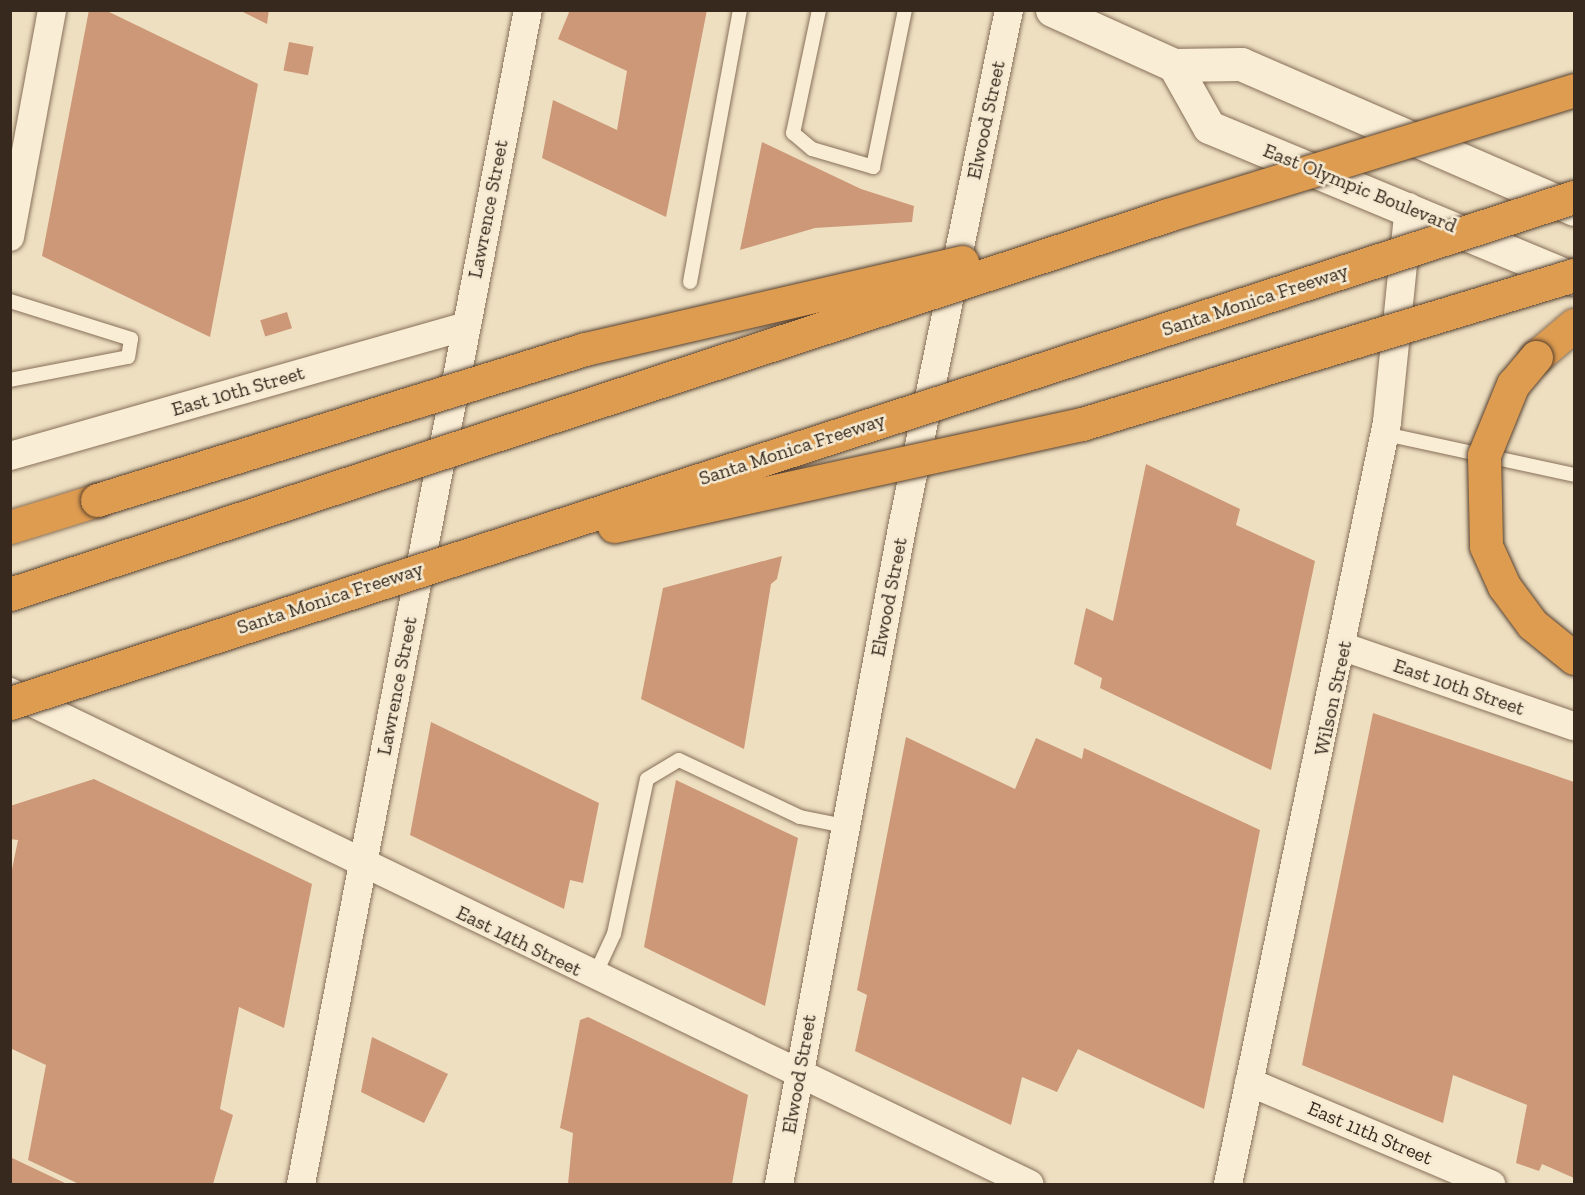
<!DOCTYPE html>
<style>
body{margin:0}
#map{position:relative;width:1585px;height:1195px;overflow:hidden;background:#eedfc1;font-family:"Zilla Slab",serif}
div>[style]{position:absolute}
.building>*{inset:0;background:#cc9877;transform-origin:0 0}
.roads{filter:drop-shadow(0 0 2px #877059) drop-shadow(0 0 2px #877059)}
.lane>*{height:14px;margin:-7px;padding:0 7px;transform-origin:7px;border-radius:7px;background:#f9edd5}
.street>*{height:28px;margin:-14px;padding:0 14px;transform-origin:14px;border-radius:14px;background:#f9edd5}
.secondary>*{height:33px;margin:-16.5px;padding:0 16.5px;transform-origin:16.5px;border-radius:16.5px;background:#f9edd5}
.highway>*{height:33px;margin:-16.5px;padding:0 16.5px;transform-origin:16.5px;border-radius:16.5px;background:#de9c51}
.bridges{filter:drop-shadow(0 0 2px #553f2d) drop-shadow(0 0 2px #553f2d)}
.highway-bridge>*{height:33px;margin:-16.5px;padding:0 16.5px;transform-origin:16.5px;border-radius:16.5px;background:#de9c51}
span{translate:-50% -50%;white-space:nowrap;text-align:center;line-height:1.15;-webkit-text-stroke:5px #f5ead1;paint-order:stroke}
.street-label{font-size:20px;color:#37291d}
.frame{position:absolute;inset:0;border:12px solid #37291d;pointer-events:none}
</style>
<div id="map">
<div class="building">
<i style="clip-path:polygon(89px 10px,105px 10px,258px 84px,210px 337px,42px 256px)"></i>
<i style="clip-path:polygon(239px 10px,269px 10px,267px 24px)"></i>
<i style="clip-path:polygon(570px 10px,707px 10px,666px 217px,542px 158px,553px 100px,617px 130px,627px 71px,558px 39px)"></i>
<i style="left:289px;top:42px;width:25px;height:29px;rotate:11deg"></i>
<i style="clip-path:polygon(762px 142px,861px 189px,914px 206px,912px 222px,815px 228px,740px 250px)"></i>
<i style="left:287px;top:312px;width:17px;height:28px;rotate:73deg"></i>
<i style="clip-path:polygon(1146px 464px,1240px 509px,1236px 525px,1315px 561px,1271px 770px,1100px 688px,1102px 678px,1074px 664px,1086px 608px,1113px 621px)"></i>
<i style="clip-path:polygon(782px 556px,777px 579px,771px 584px,744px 749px,641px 699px,663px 588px)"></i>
<i style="clip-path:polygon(1373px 713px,1574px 782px,1574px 1178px,1542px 1164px,1539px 1171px,1516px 1163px,1527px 1105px,1453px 1075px,1443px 1123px,1302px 1065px)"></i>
<i style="clip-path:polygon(431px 722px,599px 803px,583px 883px,570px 880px,564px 909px,410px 835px)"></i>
<i style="clip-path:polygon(906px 737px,1015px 789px,1036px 738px,1082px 759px,1084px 748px,1260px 830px,1204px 1109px,1078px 1049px,1057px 1092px,1022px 1077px,1011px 1125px,855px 1051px,867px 995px,857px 990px)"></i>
<i style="clip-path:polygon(94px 779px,312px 884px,284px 1028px,239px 1007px,220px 1109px,233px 1115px,213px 1184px,79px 1184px,28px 1160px,46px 1065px,10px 1048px,10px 879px,18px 840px,10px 839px,10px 806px)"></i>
<i style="clip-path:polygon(676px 780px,798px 838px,765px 1006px,644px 947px)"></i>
<i style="clip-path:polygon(588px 1017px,748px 1095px,732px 1184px,568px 1184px,573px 1133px,560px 1128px,580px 1020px)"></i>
<i style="clip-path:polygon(372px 1037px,448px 1074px,424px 1123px,361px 1092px)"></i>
<i style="clip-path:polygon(10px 1157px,67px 1184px,10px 1184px)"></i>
</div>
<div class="roads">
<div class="lane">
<i style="left:819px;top:10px;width:126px;rotate:101.9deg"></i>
<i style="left:793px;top:133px;width:25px;rotate:40deg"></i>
<i style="left:812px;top:149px;width:64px;rotate:16.4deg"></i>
<i style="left:873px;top:167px;width:160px;rotate:-78.5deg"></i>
<i style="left:690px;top:282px;width:277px;rotate:-79.6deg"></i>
<i style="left:10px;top:301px;width:127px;rotate:17.4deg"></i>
<i style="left:131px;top:339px;width:18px;rotate:99deg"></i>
<i style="left:128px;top:357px;width:120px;rotate:169deg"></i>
<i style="left:1385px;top:434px;width:193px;rotate:12.2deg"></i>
<i style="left:594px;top:977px;width:47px;rotate:-65.1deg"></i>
<i style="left:614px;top:934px;width:158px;rotate:-78deg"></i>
<i style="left:647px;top:779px;width:37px;rotate:-31deg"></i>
<i style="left:679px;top:760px;width:134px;rotate:25.2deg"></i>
<i style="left:800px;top:817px;width:46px;rotate:11.3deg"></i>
</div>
<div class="street">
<i style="left:10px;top:237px;width:231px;rotate:-79.5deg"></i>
<i style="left:10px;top:456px;width:473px;rotate:-15.9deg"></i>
<i style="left:1344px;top:647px;width:243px;rotate:19deg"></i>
<i style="left:10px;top:692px;width:1132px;rotate:25.77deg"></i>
<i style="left:1249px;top:1082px;width:263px;rotate:22.9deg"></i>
<i style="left:301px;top:1184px;width:1196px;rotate:-79.06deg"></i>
<i style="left:779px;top:1184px;width:667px;rotate:-79.38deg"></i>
<i style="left:902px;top:528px;width:529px;rotate:-78.33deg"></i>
<i style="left:1228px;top:1184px;width:778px;rotate:-78.21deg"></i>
<i style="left:1387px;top:422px;width:216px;rotate:-84.2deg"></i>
</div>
<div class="secondary">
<i style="left:1052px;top:10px;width:134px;rotate:24.3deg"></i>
<i style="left:1174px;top:65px;width:67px;rotate:-0.9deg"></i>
<i style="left:1241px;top:64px;width:363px;rotate:23.5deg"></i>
<i style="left:1174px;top:65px;width:71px;rotate:60.6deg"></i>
<i style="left:1209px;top:127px;width:395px;rotate:22.6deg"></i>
</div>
<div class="highway">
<i style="left:1536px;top:357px;width:50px;rotate:-40.1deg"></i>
<i style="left:10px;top:527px;width:91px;rotate:-17.2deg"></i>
</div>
</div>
<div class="bridges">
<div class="highway-bridge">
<i style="left:1536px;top:357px;width:35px;rotate:130deg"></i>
<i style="left:1513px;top:384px;width:77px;rotate:112.2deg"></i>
<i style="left:1484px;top:455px;width:91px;rotate:88.7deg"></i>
<i style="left:1486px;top:546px;width:44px;rotate:65.8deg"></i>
<i style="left:1504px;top:586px;width:47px;rotate:53.6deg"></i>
<i style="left:1532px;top:624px;width:54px;rotate:39deg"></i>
<i style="left:97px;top:500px;width:511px;rotate:-17.19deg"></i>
<i style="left:585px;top:349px;width:387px;rotate:-13deg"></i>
<i style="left:614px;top:526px;width:479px;rotate:-12.3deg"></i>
<i style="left:1082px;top:424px;width:514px;rotate:-16.85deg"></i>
<i style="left:10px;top:594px;width:1218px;rotate:-18.12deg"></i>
<i style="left:1168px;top:215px;width:425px;rotate:-17.1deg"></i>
<i style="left:10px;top:703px;width:1644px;rotate:-17.93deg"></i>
</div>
</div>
<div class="street-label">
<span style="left:986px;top:120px;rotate:-78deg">Elwood Street</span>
<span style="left:1360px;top:188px;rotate:22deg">East Olympic Boulevard</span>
<span style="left:488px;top:209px;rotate:-79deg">Lawrence Street</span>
<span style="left:1255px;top:300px;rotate:-18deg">Santa Monica Freeway</span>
<span style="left:238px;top:391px;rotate:-16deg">East 10th Street</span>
<span style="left:792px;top:449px;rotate:-18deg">Santa Monica Freeway</span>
<span style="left:889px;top:597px;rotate:-79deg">Elwood Street</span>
<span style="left:330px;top:598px;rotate:-18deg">Santa Monica Freeway</span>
<span style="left:397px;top:686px;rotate:-79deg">Lawrence Street</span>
<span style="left:1459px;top:687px;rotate:19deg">East 10th Street</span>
<span style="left:1333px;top:698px;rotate:-78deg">Wilson Street</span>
<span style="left:519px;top:941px;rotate:26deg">East 14th Street</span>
<span style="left:799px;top:1074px;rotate:-80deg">Elwood Street</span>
<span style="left:1370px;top:1133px;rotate:23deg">East 11th Street</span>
</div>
<div class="frame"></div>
</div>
